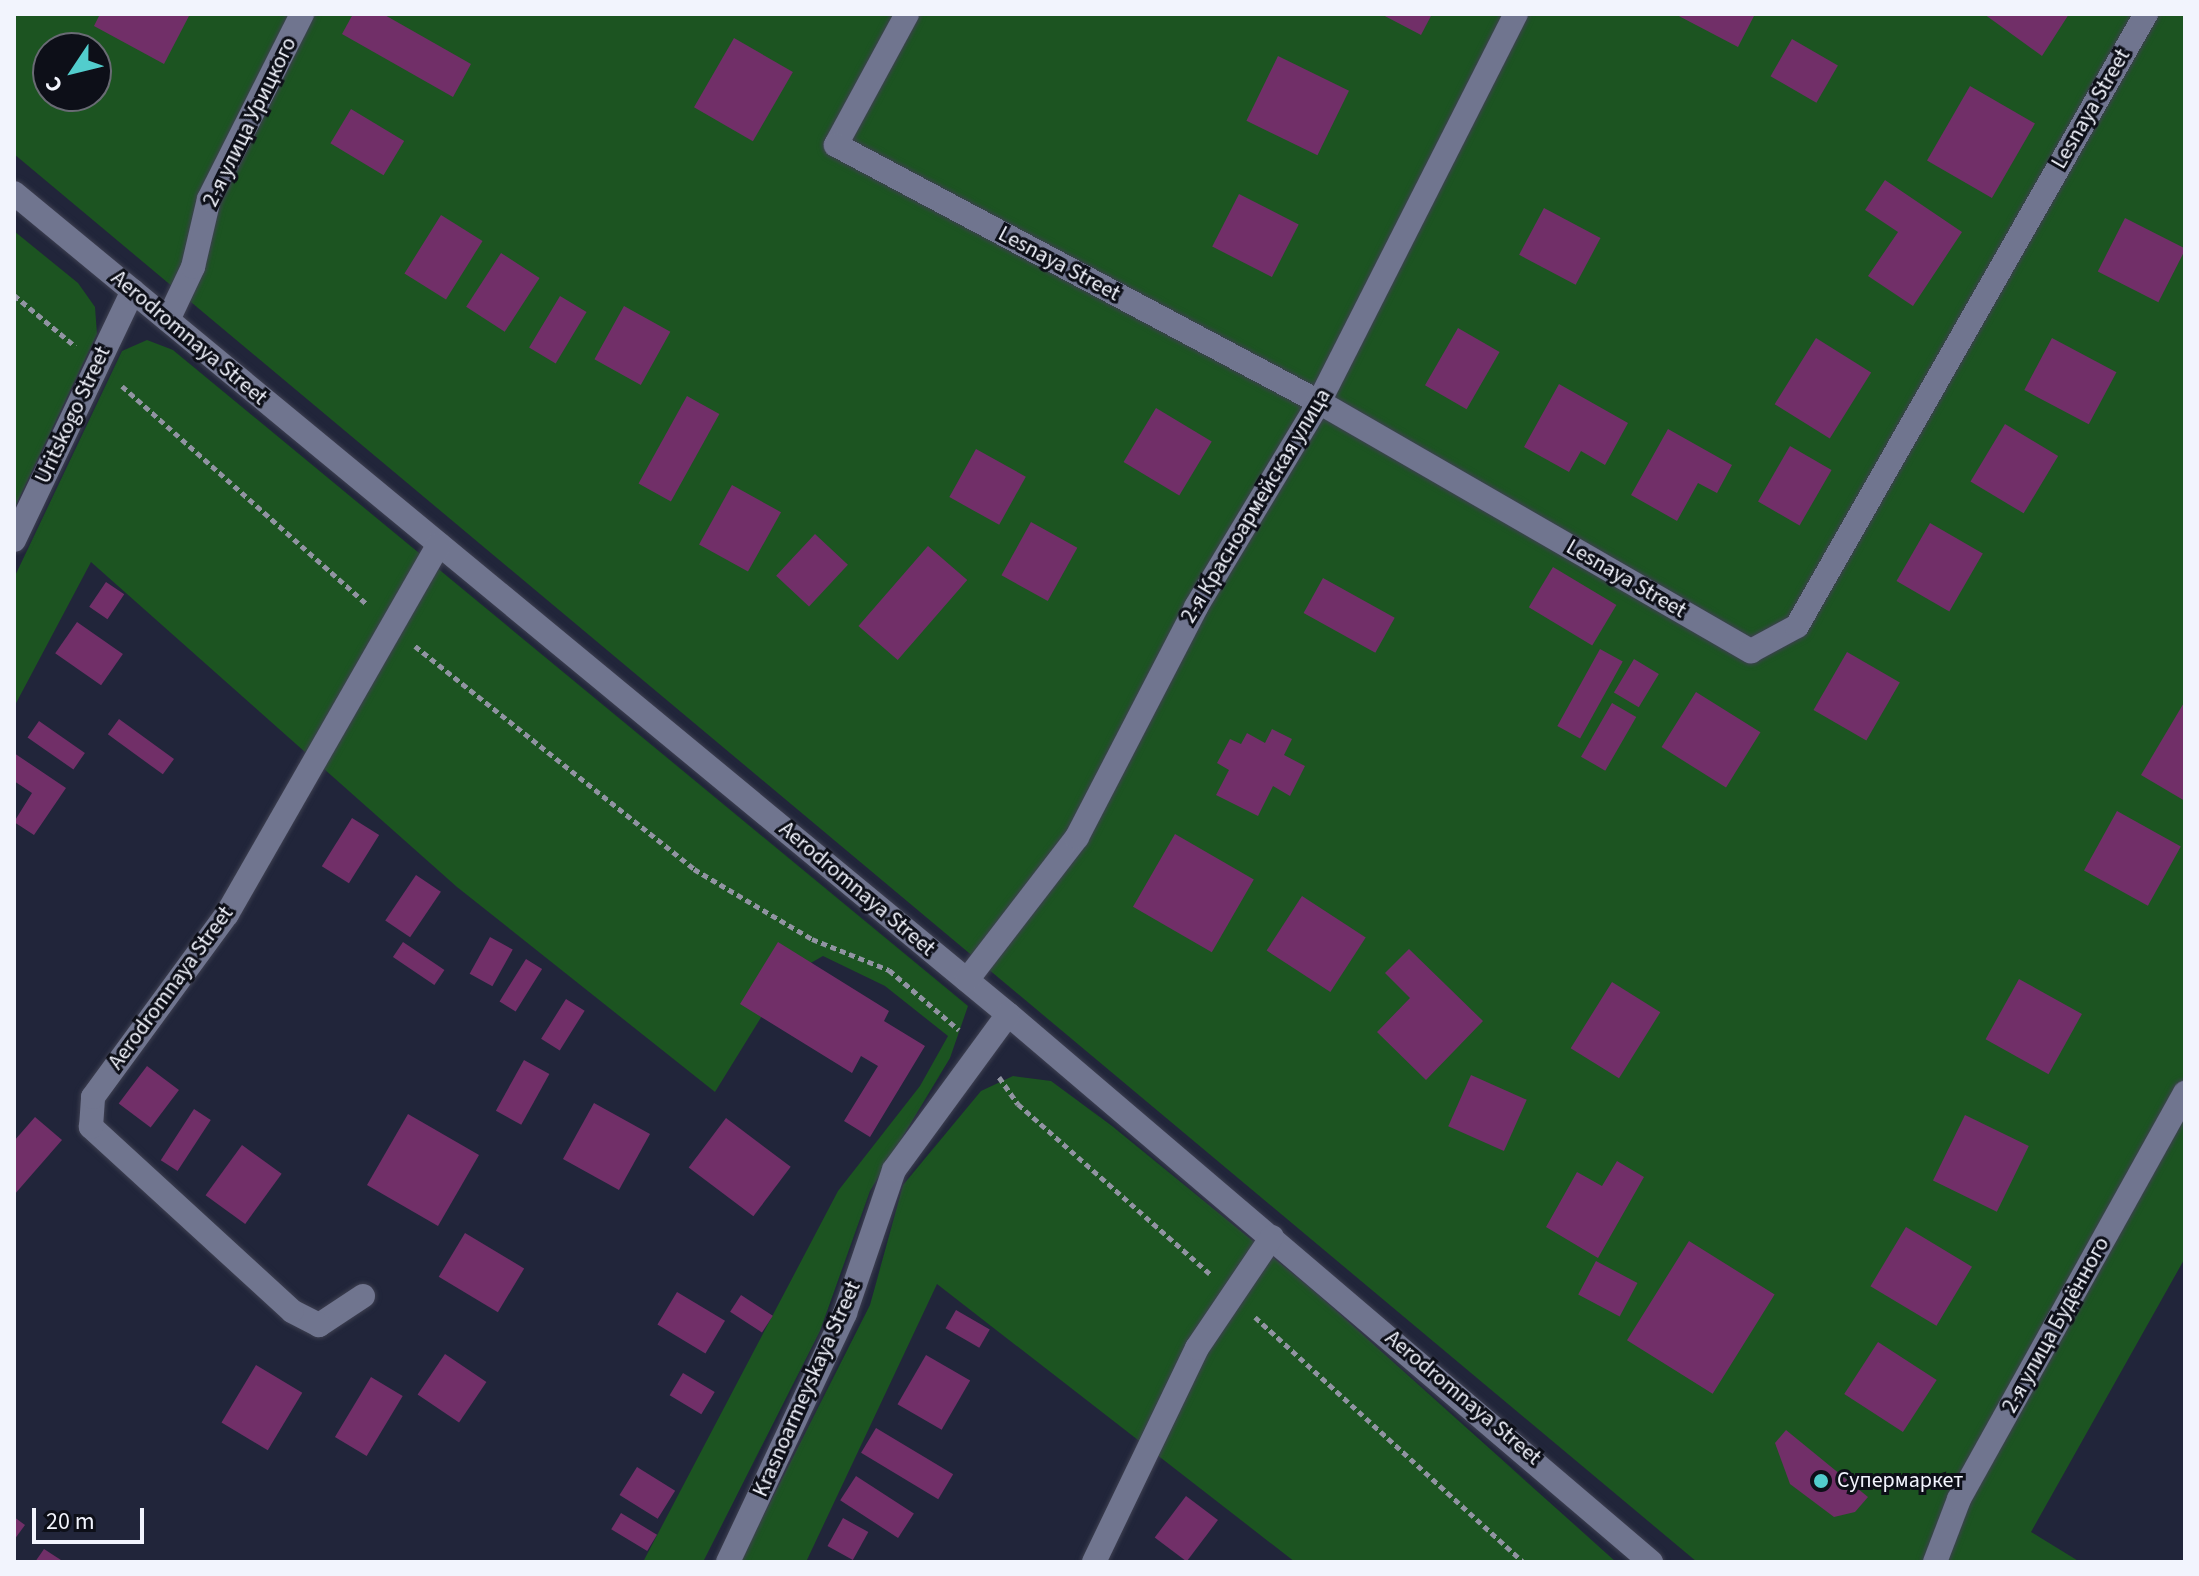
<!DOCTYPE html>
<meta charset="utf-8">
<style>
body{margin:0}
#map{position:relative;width:2199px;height:1576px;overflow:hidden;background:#21253a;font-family:"Source Sans 3",sans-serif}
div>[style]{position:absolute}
.green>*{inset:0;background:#1c5421}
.building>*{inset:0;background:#712f68;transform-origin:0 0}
.path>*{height:5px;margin-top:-2.5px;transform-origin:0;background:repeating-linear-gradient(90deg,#9194a2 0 6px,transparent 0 10px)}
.roads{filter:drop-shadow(0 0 2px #3e4051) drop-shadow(0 0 2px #3e4051)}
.minor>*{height:24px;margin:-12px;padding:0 12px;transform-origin:12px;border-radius:12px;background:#70758f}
.dots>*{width:22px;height:22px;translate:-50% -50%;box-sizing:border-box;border:4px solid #0d0f18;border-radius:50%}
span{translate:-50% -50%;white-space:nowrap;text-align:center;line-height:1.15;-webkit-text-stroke:6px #0d0f18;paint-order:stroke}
.street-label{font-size:22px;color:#f2f4fd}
.poi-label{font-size:22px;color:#f2f4fd}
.left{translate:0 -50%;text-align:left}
.frame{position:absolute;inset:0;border:16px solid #f2f4fd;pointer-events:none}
.north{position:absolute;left:32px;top:32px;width:80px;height:80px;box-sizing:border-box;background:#0d0f18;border:2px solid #696b74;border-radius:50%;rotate:235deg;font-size:22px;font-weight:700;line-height:32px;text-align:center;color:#f2f4fd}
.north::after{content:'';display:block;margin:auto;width:28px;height:36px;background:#52cdcd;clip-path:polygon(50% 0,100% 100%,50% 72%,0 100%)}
.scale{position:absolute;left:32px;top:1508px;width:112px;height:36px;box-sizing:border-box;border:4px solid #f2f4fd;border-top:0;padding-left:10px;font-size:24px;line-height:28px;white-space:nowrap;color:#f2f4fd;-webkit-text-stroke:6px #0d0f18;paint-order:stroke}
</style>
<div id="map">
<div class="green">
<i style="clip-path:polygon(evenodd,14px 14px,2185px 14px,2185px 1258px,2031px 1532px,2080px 1562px,1697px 1562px,14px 154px,14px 14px,48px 48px,96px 48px,96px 96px,48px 96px,48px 48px)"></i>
<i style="clip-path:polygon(14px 231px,78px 283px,95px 307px,97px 334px,14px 509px)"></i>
<i style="clip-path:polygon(147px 340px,173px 350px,968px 1006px,950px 1058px,870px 1191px,820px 1331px,703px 1562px,643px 1562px,838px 1191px,920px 1086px,948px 1036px,885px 986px,823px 956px,786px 977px,715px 1092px,457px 887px,91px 562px,14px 707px,14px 578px,122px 351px)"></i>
<i style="clip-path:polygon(1013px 1076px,1051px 1081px,1112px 1126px,1313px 1290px,1616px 1562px,1295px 1562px,937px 1284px,806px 1562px,740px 1562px,870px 1305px,903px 1185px,981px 1091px)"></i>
</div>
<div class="building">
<i style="clip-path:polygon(100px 14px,190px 14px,164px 64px,94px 26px)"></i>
<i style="clip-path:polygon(353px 14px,383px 14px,471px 64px,453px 97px,342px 34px)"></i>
<i style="clip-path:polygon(1381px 14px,1432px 14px,1421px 35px)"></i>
<i style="clip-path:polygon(1675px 14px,1755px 14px,1738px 47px)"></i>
<i style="clip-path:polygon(1984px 14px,2069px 14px,2042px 56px)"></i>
<i style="left:734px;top:38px;width:68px;height:80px;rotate:30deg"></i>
<i style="left:1792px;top:39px;width:53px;height:43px;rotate:30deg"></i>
<i style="left:1278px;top:56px;width:79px;height:72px;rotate:26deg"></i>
<i style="left:1970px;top:86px;width:75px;height:86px;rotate:30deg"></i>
<i style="left:351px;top:109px;width:62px;height:40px;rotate:31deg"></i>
<i style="clip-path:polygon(1885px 180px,1962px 232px,1913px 306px,1868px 276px,1898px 232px,1865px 210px)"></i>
<i style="left:1239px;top:194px;width:67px;height:59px;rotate:27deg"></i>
<i style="left:1544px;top:208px;width:64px;height:53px;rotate:28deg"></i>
<i style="left:441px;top:215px;width:49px;height:69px;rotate:32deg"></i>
<i style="left:2125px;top:218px;width:68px;height:60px;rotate:27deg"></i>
<i style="left:501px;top:253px;width:46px;height:64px;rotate:33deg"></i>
<i style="left:560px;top:296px;width:31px;height:60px;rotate:31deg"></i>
<i style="left:624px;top:306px;width:53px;height:61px;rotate:29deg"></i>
<i style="left:1458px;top:328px;width:48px;height:66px;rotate:30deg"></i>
<i style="left:1816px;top:338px;width:65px;height:78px;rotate:32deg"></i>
<i style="left:2052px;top:338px;width:73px;height:59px;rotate:28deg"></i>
<i style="clip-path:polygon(1559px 384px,1628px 423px,1605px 465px,1581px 451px,1569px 472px,1524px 447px)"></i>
<i style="left:687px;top:396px;width:37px;height:100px;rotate:29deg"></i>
<i style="left:1156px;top:408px;width:65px;height:63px;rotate:31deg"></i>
<i style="left:2005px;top:424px;width:62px;height:67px;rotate:31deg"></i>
<i style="clip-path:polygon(1668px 429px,1732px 465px,1717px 493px,1698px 483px,1677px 521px,1631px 495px)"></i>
<i style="left:1790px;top:446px;width:48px;height:64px;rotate:30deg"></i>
<i style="left:976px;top:449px;width:57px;height:55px;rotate:29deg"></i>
<i style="left:732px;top:485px;width:56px;height:68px;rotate:29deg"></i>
<i style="left:1031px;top:522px;width:53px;height:61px;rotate:29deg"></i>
<i style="left:1930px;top:523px;width:61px;height:67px;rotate:30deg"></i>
<i style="left:815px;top:534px;width:45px;height:57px;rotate:43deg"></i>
<i style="left:928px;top:546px;width:52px;height:106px;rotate:41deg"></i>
<i style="left:1553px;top:567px;width:74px;height:47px;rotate:31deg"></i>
<i style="left:1323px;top:578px;width:82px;height:40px;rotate:29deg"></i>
<i style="left:106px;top:582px;width:22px;height:30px;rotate:34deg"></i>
<i style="left:77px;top:622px;width:56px;height:38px;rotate:35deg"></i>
<i style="left:1600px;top:649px;width:26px;height:88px;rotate:29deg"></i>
<i style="left:1847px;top:652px;width:61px;height:67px;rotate:30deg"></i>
<i style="left:1634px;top:659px;width:29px;height:39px;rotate:31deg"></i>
<i style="left:1696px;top:692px;width:76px;height:65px;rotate:32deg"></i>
<i style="clip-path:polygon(2185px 701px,2185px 801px,2141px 775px)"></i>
<i style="left:1612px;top:703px;width:28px;height:62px;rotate:30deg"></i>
<i style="left:119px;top:719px;width:68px;height:19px;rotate:36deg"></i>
<i style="left:39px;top:721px;width:56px;height:20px;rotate:35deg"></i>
<i style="clip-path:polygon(1272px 729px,1292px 739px,1284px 755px,1305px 766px,1290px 796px,1273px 786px,1258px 816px,1216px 795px,1229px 770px,1217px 763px,1230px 739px,1241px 744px,1247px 733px,1265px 743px)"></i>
<i style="clip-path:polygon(14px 753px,66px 788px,34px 835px,14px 822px,32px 793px,14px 781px)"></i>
<i style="left:2117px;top:811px;width:73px;height:68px;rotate:29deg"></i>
<i style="left:352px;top:818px;width:32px;height:57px;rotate:32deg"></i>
<i style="left:1175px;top:834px;width:91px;height:84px;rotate:30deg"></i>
<i style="left:416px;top:875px;width:30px;height:55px;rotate:34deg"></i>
<i style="left:1302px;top:896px;width:76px;height:65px;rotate:33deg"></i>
<i style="left:490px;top:937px;width:26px;height:42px;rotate:29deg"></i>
<i style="left:403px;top:942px;width:50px;height:18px;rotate:34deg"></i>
<i style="clip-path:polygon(778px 942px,889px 1011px,884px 1021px,925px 1046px,870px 1137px,844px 1121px,878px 1066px,861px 1056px,852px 1073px,740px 1004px)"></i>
<i style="clip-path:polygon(1409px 949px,1483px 1021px,1426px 1080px,1377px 1032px,1410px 998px,1385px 973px)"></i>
<i style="left:526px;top:959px;width:19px;height:50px;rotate:32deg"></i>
<i style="left:2019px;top:979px;width:72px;height:69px;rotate:29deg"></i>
<i style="left:1612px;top:982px;width:57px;height:78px;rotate:32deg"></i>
<i style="left:566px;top:999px;width:22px;height:47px;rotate:32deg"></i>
<i style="left:524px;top:1060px;width:29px;height:58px;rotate:29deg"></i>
<i style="left:147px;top:1066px;width:40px;height:47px;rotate:37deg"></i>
<i style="left:1471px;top:1075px;width:61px;height:56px;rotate:24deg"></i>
<i style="left:594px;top:1103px;width:64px;height:64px;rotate:29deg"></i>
<i style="left:194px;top:1109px;width:20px;height:61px;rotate:33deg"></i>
<i style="left:408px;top:1114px;width:82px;height:82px;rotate:30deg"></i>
<i style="left:1965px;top:1115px;width:71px;height:73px;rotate:26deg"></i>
<i style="clip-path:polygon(35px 1117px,62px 1140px,14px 1195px,14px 1141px)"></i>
<i style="left:726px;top:1118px;width:81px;height:62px;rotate:37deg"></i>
<i style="left:242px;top:1145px;width:49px;height:62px;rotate:36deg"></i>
<i style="clip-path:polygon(1617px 1161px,1644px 1177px,1598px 1258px,1546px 1227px,1577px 1172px,1602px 1186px)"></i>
<i style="left:1906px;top:1227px;width:77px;height:69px;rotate:31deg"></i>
<i style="left:465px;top:1233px;width:69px;height:51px;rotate:31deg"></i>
<i style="left:1689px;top:1241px;width:101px;height:117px;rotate:32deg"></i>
<i style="left:1596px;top:1261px;width:47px;height:38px;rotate:28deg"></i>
<i style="left:677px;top:1292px;width:56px;height:38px;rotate:31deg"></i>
<i style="left:741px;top:1295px;width:38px;height:20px;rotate:33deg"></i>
<i style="left:956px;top:1310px;width:39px;height:21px;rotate:30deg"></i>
<i style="left:1878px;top:1342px;width:70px;height:62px;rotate:33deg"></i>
<i style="left:445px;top:1354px;width:50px;height:49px;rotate:34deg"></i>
<i style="left:926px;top:1355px;width:51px;height:57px;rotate:30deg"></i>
<i style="left:256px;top:1365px;width:54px;height:67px;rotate:31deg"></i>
<i style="left:683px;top:1373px;width:37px;height:26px;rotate:31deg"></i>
<i style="left:371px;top:1377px;width:37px;height:70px;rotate:31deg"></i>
<i style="left:876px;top:1428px;width:90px;height:29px;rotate:31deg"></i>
<i style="clip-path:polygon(1786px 1430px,1868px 1497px,1855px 1512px,1834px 1517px,1790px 1484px,1775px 1443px)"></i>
<i style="left:637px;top:1467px;width:45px;height:33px;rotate:32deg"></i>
<i style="left:856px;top:1476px;width:69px;height:29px;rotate:33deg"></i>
<i style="left:1186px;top:1496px;width:40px;height:52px;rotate:37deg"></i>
<i style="left:621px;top:1513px;width:42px;height:19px;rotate:31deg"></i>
<i style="clip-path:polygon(14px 1517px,25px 1525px,14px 1540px)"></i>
<i style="left:843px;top:1518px;width:29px;height:32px;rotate:29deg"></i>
<i style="clip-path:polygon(44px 1549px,64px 1562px,35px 1562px)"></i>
</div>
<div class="path">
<i style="left:14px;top:295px;width:80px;rotate:39.9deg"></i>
<i style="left:122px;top:386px;width:329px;rotate:41.7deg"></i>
<i style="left:415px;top:646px;width:357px;rotate:38.6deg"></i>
<i style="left:694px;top:869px;width:137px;rotate:30.7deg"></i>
<i style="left:812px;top:939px;width:83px;rotate:21.9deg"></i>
<i style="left:889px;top:970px;width:92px;rotate:40.6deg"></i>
<i style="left:999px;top:1077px;width:33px;rotate:55deg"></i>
<i style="left:1018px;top:1104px;width:256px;rotate:41.5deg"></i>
<i style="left:1255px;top:1317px;width:363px;rotate:42.4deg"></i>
</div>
<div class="roads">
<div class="minor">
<i style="left:907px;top:14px;width:149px;rotate:118.5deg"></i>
<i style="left:836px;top:145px;width:547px;rotate:28.02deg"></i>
<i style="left:1319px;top:402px;width:499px;rotate:30deg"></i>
<i style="left:1751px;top:651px;width:52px;rotate:-28.5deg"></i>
<i style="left:1797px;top:626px;width:705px;rotate:-60.31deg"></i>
<i style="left:14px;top:193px;width:1289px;rotate:39.56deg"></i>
<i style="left:1008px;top:1014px;width:845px;rotate:40.44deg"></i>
<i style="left:168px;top:320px;width:59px;rotate:-64.7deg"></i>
<i style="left:193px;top:267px;width:70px;rotate:-76.8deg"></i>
<i style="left:209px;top:199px;width:207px;rotate:-63.3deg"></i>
<i style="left:14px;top:540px;width:276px;rotate:-64.5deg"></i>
<i style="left:967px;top:980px;width:180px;rotate:-52.4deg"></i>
<i style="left:1077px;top:837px;width:259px;rotate:-62.6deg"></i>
<i style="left:1196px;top:607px;width:239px;rotate:-59deg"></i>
<i style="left:1319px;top:402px;width:435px;rotate:-63.1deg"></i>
<i style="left:363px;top:1296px;width:53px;rotate:146.6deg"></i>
<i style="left:319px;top:1325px;width:30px;rotate:-153deg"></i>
<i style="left:292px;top:1311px;width:273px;rotate:-137.5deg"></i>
<i style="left:91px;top:1127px;width:30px;rotate:-86deg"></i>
<i style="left:93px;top:1097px;width:227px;rotate:-53.8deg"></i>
<i style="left:227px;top:914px;width:426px;rotate:-60.2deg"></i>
<i style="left:728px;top:1562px;width:275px;rotate:-64.8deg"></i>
<i style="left:845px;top:1313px;width:151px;rotate:-71.1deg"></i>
<i style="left:894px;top:1170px;width:193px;rotate:-53.8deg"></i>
<i style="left:1094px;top:1562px;width:237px;rotate:-64.3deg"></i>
<i style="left:1197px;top:1348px;width:134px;rotate:-56deg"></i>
<i style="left:1935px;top:1562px;width:67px;rotate:-69.1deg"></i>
<i style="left:1959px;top:1499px;width:465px;rotate:-60.9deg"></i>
</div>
</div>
<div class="dots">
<i style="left:1821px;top:1481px;background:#52cdcd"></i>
</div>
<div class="street-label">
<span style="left:2091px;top:109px;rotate:-60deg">Lesnaya Street</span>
<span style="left:250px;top:122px;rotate:-64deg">2-я улица Урицкого</span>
<span style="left:1059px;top:264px;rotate:28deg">Lesnaya Street</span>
<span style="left:189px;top:338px;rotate:40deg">Aerodromnaya Street</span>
<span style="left:73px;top:415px;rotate:-65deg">Uritskogo Street</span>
<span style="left:1256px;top:506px;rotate:-59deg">2-я Красноармейская улица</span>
<span style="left:1626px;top:579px;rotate:30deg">Lesnaya Street</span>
<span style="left:857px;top:889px;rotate:40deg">Aerodromnaya Street</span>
<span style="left:171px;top:988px;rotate:-54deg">Aerodromnaya Street</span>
<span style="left:2056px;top:1325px;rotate:-61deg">2-я улица Будённого</span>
<span style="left:807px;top:1389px;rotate:-66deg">Krasnoarmeyskaya Street</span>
<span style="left:1463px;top:1398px;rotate:40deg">Aerodromnaya Street</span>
</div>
<div class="poi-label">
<span class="left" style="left:1837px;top:1481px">Супермаркет</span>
</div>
<div class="frame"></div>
<div class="north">С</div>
<div class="scale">20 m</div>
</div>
